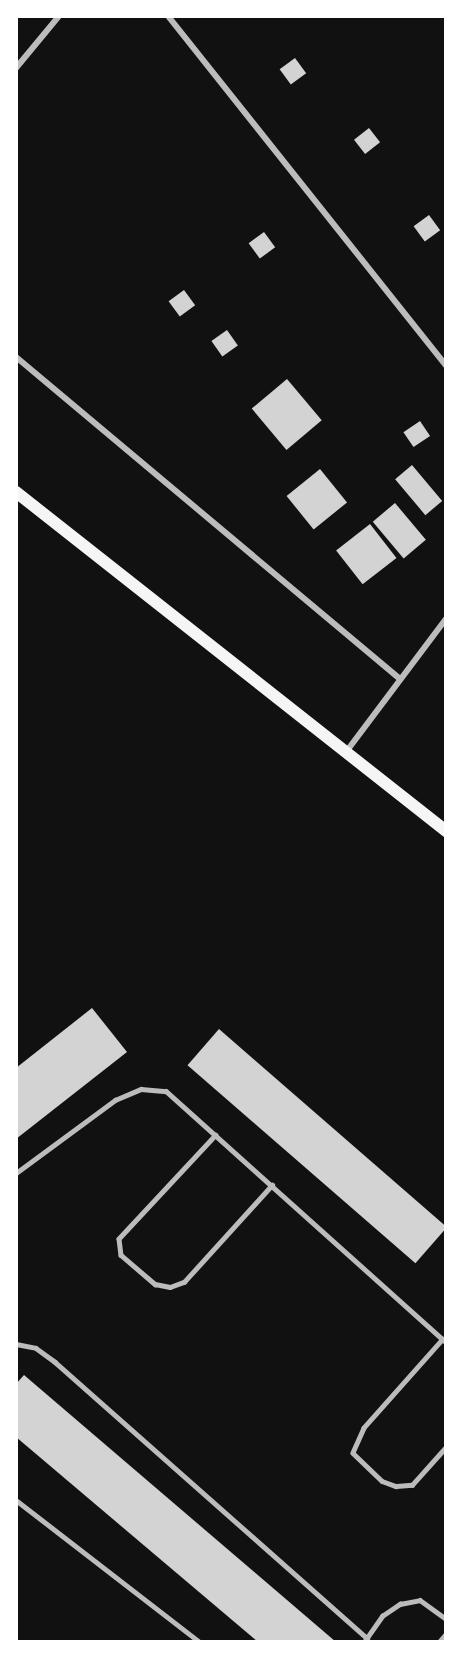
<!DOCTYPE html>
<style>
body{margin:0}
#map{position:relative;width:462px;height:1658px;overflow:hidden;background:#111;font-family:"Sofia Sans Condensed",sans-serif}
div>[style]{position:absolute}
.building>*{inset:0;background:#d3d3d3;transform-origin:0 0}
.service>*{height:4.5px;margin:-2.25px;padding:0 2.25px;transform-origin:2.25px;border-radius:2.25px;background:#bcbcbc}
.minor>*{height:6px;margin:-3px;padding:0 3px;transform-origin:3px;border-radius:3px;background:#bcbcbc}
.secondary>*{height:12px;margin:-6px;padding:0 6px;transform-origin:6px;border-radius:6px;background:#f5f5f5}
span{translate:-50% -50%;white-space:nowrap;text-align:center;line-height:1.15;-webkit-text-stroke:6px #fff;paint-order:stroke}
.frame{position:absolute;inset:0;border:18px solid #fff;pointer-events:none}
</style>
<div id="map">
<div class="building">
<i style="left:295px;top:58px;width:19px;height:19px;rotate:54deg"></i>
<i style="left:369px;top:128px;width:18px;height:19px;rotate:52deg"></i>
<i style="left:429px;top:215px;width:19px;height:19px;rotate:54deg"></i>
<i style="left:264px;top:232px;width:19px;height:19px;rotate:54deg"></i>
<i style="left:184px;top:290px;width:19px;height:19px;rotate:54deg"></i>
<i style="left:227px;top:330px;width:19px;height:19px;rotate:55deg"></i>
<i style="left:287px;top:379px;width:54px;height:46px;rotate:50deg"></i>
<i style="left:420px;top:421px;width:18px;height:20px;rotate:56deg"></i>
<i style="left:412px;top:465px;width:47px;height:22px;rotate:50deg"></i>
<i style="left:320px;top:469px;width:43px;height:43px;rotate:51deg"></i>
<i style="left:395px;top:503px;width:48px;height:29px;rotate:50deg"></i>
<i style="left:370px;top:524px;width:43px;height:43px;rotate:52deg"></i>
<i style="clip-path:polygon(92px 1008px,127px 1052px,16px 1139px,16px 1068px)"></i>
<i style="left:219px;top:1029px;width:302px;height:48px;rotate:41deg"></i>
<i style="clip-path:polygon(24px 1375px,336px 1642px,258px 1642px,16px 1437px,16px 1384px)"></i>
</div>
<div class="service">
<i style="left:216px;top:1135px;width:142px;rotate:133deg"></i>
<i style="left:119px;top:1239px;width:16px;rotate:83deg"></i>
<i style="left:121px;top:1255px;width:45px;rotate:40.5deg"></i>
<i style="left:155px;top:1284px;width:15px;rotate:11deg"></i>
<i style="left:170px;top:1287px;width:15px;rotate:-20deg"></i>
<i style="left:184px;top:1282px;width:131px;rotate:-47.8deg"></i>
<i style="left:16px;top:1173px;width:123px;rotate:-36.4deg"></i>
<i style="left:115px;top:1100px;width:28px;rotate:-23deg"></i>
<i style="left:141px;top:1089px;width:25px;rotate:5deg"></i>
<i style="left:166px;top:1091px;width:376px;rotate:41.9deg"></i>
<i style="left:443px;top:1339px;width:119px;rotate:131.6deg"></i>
<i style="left:364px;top:1428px;width:27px;rotate:114deg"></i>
<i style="left:353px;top:1453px;width:40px;rotate:44deg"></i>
<i style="left:382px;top:1481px;width:15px;rotate:20deg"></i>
<i style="left:396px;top:1486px;width:16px;rotate:-4deg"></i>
<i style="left:412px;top:1485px;width:51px;rotate:-48.2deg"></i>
<i style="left:16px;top:1344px;width:20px;rotate:11deg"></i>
<i style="left:36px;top:1348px;width:24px;rotate:36deg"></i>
<i style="left:55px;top:1362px;width:417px;rotate:41.5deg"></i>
<i style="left:16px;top:1500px;width:232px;rotate:37.7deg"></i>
<i style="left:364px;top:1642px;width:32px;rotate:-55deg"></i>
<i style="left:382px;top:1616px;width:22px;rotate:-34deg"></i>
<i style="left:400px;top:1604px;width:20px;rotate:-11deg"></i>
<i style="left:420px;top:1600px;width:32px;rotate:36deg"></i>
<i style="left:439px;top:1642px;width:11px;rotate:-49deg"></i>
</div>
<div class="minor">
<i style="left:168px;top:16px;width:447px;rotate:51.5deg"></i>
<i style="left:16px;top:68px;width:67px;rotate:-50.4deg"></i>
<i style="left:16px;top:357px;width:501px;rotate:39.98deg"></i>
<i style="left:346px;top:752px;width:166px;rotate:-53.1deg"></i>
</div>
<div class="secondary">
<i style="left:16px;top:492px;width:548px;rotate:38.25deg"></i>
</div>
<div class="frame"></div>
</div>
